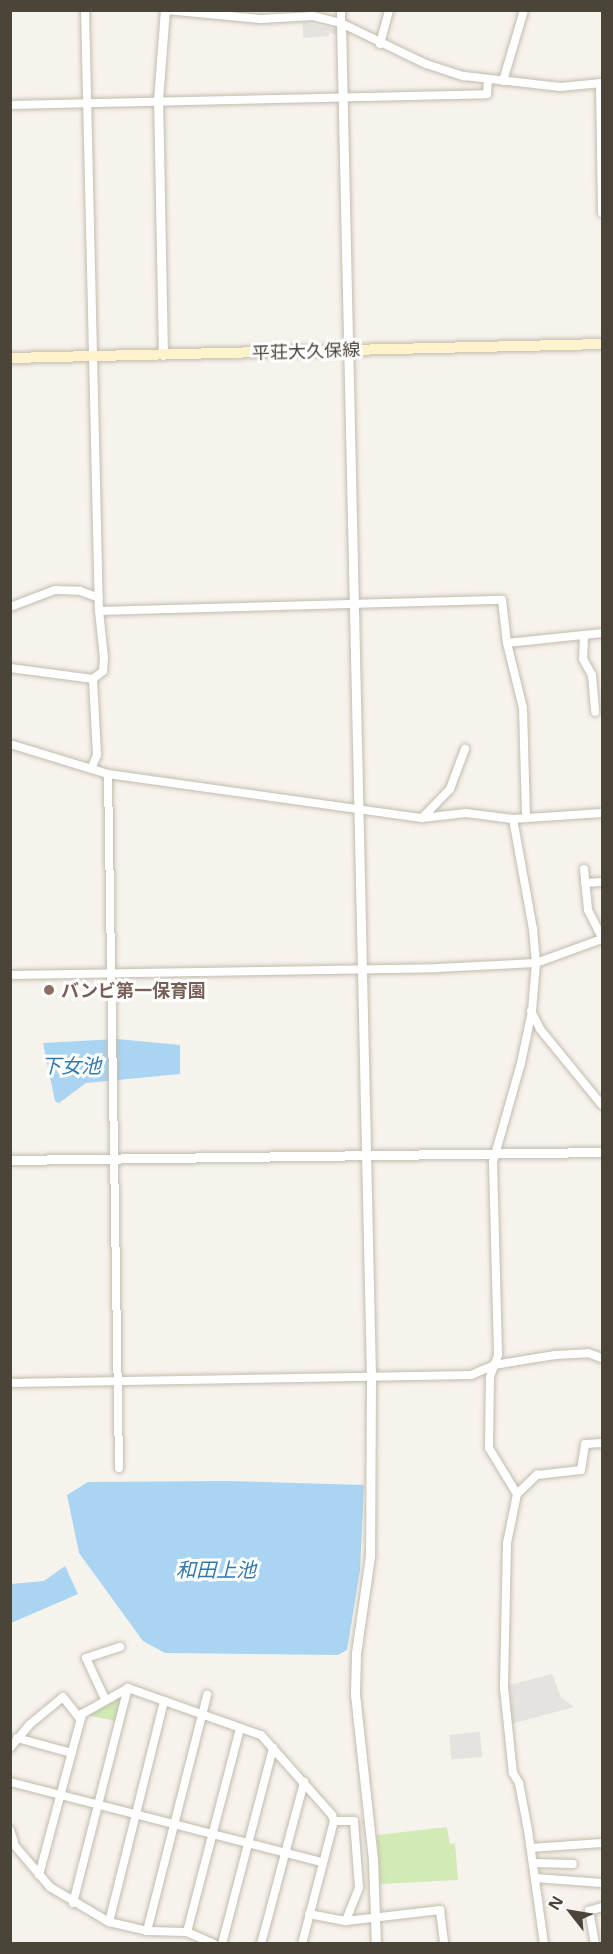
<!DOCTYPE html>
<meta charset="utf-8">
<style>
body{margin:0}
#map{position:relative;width:613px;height:1954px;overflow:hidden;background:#f6f3ec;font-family:"Open Sans","Noto Sans JP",sans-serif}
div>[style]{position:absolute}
.green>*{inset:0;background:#d2eab5}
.parking>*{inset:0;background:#e5e3e0;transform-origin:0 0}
.water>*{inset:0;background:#a9d4f2}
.roads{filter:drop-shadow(0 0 2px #c2bbae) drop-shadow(0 0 2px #c2bbae)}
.minor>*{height:8px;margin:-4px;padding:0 4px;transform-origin:4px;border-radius:4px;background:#fff}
.tertiary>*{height:9px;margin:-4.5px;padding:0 4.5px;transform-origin:4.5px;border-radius:4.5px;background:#fff}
.secondary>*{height:10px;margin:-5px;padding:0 5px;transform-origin:5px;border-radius:5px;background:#fff3cd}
.dots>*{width:16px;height:16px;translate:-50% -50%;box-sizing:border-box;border:3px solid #fff;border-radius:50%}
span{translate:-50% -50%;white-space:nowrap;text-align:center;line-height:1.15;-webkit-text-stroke:6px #fff;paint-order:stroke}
.street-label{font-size:18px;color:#4b4439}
.education-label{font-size:18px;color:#785e54;font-weight:700}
.left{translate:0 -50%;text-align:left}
.water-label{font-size:20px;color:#2e7ab2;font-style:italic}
.frame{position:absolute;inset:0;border:12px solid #4b4439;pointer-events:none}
.north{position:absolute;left:541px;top:1882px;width:60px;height:60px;-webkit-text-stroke:4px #fff;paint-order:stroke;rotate:301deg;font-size:16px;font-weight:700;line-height:24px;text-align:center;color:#4b4439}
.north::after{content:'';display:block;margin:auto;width:21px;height:27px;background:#4b4439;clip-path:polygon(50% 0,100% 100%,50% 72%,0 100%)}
</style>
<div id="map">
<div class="green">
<i style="clip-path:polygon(128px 1688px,120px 1722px,82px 1714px)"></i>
<i style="clip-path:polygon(447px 1827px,450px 1844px,455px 1843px,458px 1880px,380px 1884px,377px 1835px)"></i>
</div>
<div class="parking">
<i style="clip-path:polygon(303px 22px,339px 30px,339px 36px,329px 32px,329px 36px,303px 38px)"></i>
<i style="clip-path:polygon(552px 1674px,561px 1697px,574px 1707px,511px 1724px,510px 1685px)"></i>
<i style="left:480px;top:1732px;width:25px;height:31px;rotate:85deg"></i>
</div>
<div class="water">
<i style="clip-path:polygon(117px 1039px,180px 1045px,180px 1074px,86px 1083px,59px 1103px,55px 1101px,43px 1043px)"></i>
<i style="clip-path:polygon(227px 1481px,364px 1485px,360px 1570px,347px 1650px,338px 1655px,165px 1653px,143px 1641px,79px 1553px,67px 1495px,88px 1482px)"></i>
<i style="clip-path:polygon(65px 1566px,78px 1594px,11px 1623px,11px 1584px,44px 1581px)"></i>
</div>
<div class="roads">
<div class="minor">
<i style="left:85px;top:10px;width:601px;rotate:88.67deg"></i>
<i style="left:99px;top:611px;width:47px;rotate:83.9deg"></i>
<i style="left:104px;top:658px;width:13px;rotate:94deg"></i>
<i style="left:103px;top:671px;width:13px;rotate:141deg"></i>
<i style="left:93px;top:679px;width:76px;rotate:87deg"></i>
<i style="left:97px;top:755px;width:13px;rotate:113deg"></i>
<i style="left:166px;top:10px;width:95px;rotate:5.4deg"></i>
<i style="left:261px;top:19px;width:52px;rotate:-3.3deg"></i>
<i style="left:313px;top:16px;width:29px;rotate:14deg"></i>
<i style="left:341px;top:23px;width:94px;rotate:25.8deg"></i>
<i style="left:426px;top:64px;width:40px;rotate:18deg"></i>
<i style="left:464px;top:76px;width:97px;rotate:6.5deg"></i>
<i style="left:560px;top:87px;width:42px;rotate:-5.4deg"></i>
<i style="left:341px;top:23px;width:13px;rotate:-90deg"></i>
<i style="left:380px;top:44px;width:35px;rotate:-75deg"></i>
<i style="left:503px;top:81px;width:74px;rotate:-73.5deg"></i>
<i style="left:600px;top:83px;width:130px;rotate:89.1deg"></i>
<i style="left:10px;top:105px;width:477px;rotate:-1.3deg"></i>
<i style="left:487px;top:94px;width:14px;rotate:-86deg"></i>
<i style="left:10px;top:607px;width:48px;rotate:-20.7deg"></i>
<i style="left:55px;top:590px;width:25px;rotate:2deg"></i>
<i style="left:80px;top:591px;width:20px;rotate:20deg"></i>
<i style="left:99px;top:611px;width:403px;rotate:-1.6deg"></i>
<i style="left:502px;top:600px;width:43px;rotate:83.4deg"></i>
<i style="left:507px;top:643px;width:67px;rotate:76.2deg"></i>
<i style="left:523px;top:708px;width:109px;rotate:88.4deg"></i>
<i style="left:584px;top:635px;width:24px;rotate:92deg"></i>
<i style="left:583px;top:659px;width:18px;rotate:61deg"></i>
<i style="left:592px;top:675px;width:37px;rotate:85deg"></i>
<i style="left:507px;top:643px;width:96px;rotate:-6deg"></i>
<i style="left:10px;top:668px;width:84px;rotate:7.5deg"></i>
<i style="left:10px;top:744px;width:102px;rotate:17deg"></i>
<i style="left:108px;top:774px;width:317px;rotate:8deg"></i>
<i style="left:422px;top:818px;width:44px;rotate:-6.5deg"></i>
<i style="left:466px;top:813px;width:47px;rotate:7.3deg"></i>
<i style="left:513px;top:819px;width:89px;rotate:-3.9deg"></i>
<i style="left:108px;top:774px;width:694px;rotate:89.09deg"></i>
<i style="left:422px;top:818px;width:40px;rotate:-46deg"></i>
<i style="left:450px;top:789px;width:43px;rotate:-69.4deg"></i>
<i style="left:513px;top:819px;width:112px;rotate:79.7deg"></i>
<i style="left:533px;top:929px;width:34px;rotate:85deg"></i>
<i style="left:536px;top:963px;width:48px;rotate:94.8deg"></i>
<i style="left:532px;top:1011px;width:53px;rotate:101.9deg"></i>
<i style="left:521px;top:1063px;width:103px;rotate:105.8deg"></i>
<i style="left:493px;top:1162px;width:193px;rotate:88.5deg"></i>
<i style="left:498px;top:1355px;width:23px;rotate:110deg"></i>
<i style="left:490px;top:1377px;width:71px;rotate:90.8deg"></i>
<i style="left:489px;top:1448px;width:54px;rotate:58.7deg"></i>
<i style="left:517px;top:1494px;width:50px;rotate:101.5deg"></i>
<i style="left:507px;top:1543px;width:145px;rotate:91.2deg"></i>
<i style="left:504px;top:1688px;width:85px;rotate:84deg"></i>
<i style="left:513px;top:1773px;width:12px;rotate:59deg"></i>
<i style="left:519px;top:1783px;width:48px;rotate:79.2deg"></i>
<i style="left:528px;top:1830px;width:115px;rotate:82deg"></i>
<i style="left:584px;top:869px;width:41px;rotate:84.4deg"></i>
<i style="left:588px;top:910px;width:30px;rotate:63deg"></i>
<i style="left:585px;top:883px;width:17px;rotate:-3deg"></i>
<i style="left:10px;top:975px;width:427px;rotate:-0.9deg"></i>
<i style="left:437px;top:968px;width:99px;rotate:-2.9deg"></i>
<i style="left:536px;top:963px;width:70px;rotate:-20deg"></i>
<i style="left:531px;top:1011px;width:20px;rotate:63deg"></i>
<i style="left:540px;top:1029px;width:98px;rotate:50.8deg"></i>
<i style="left:10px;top:1383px;width:461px;rotate:-1deg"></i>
<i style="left:471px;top:1375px;width:25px;rotate:-23deg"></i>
<i style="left:494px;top:1365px;width:62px;rotate:-9.3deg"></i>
<i style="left:555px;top:1355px;width:33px;rotate:-3deg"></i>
<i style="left:588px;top:1353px;width:15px;rotate:20deg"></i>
<i style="left:517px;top:1494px;width:28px;rotate:-44deg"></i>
<i style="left:537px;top:1475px;width:44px;rotate:-6.5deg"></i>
<i style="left:581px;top:1470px;width:26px;rotate:-81deg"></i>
<i style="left:585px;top:1444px;width:17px;rotate:-3deg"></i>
<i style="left:105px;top:1699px;width:45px;rotate:-114.9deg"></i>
<i style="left:86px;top:1658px;width:36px;rotate:-18deg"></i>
<i style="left:17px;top:1738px;width:57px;rotate:15.3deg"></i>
<i style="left:10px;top:1748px;width:30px;rotate:-50deg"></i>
<i style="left:29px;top:1725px;width:44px;rotate:-39.5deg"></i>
<i style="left:63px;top:1697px;width:28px;rotate:52deg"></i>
<i style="left:10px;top:1782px;width:321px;rotate:14.4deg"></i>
<i style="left:334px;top:1821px;width:20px"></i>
<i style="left:354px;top:1821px;width:67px;rotate:85.7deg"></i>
<i style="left:359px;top:1888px;width:35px;rotate:112deg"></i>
<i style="left:10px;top:1830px;width:13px;rotate:72deg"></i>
<i style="left:10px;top:1840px;width:62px;rotate:49.6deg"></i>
<i style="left:50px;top:1887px;width:69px;rotate:30.7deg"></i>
<i style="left:109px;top:1922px;width:39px;rotate:13deg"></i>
<i style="left:147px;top:1931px;width:40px;rotate:1.4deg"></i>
<i style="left:187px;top:1932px;width:30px;rotate:24deg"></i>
<i style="left:531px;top:1848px;width:71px;rotate:-4deg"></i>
<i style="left:533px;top:1863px;width:40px;rotate:1.4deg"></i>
<i style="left:39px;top:1875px;width:167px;rotate:-75deg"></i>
<i style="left:82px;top:1714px;width:53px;rotate:-29.5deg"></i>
<i style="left:128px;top:1688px;width:141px;rotate:19.5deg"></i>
<i style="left:261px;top:1735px;width:107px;rotate:48.4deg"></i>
<i style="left:332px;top:1815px;width:6px;rotate:72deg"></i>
<i style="left:334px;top:1821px;width:127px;rotate:104.6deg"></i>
<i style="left:535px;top:1878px;width:67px;rotate:4.3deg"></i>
<i style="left:73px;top:1903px;width:222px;rotate:-75.7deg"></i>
<i style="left:309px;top:1914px;width:38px;rotate:11deg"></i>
<i style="left:346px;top:1921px;width:95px;rotate:-6.7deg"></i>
<i style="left:440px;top:1910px;width:34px;rotate:83deg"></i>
<i style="left:109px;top:1922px;width:228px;rotate:-76deg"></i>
<i style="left:147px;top:1931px;width:244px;rotate:-75.7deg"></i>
<i style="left:187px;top:1932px;width:211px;rotate:-75.4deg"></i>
<i style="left:222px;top:1944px;width:203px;rotate:-75.4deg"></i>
<i style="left:261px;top:1944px;width:168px;rotate:-75.1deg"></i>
<i style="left:595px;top:1944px;width:34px;rotate:-100deg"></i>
<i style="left:589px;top:1911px;width:14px;rotate:-17deg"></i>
</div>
<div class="tertiary">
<i style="left:341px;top:23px;width:1355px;rotate:88.73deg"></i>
<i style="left:371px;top:1378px;width:178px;rotate:90.3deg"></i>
<i style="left:370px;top:1556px;width:98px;rotate:98.2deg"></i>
<i style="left:356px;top:1653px;width:41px;rotate:91.4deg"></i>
<i style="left:355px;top:1694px;width:167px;rotate:83.8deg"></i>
<i style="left:373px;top:1860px;width:84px;rotate:88deg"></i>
<i style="left:163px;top:355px;width:255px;rotate:-91.1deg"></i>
<i style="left:158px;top:100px;width:90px;rotate:-85.6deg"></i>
<i style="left:10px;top:1160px;width:592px;rotate:-0.77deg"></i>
</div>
<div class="secondary">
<i style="left:10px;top:358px;width:592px;rotate:-1.35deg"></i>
</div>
</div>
<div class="dots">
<i style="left:49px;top:990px;background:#8d6e63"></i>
</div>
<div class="street-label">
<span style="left:306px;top:351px;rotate:-2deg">平荘大久保線</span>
</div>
<div class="education-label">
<span class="left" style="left:61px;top:990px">バンビ第一保育園</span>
</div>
<div class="water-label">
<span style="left:71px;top:1065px">下女池</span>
<span style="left:216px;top:1569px">和田上池</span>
</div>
<div class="frame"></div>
<div class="north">N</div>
</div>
